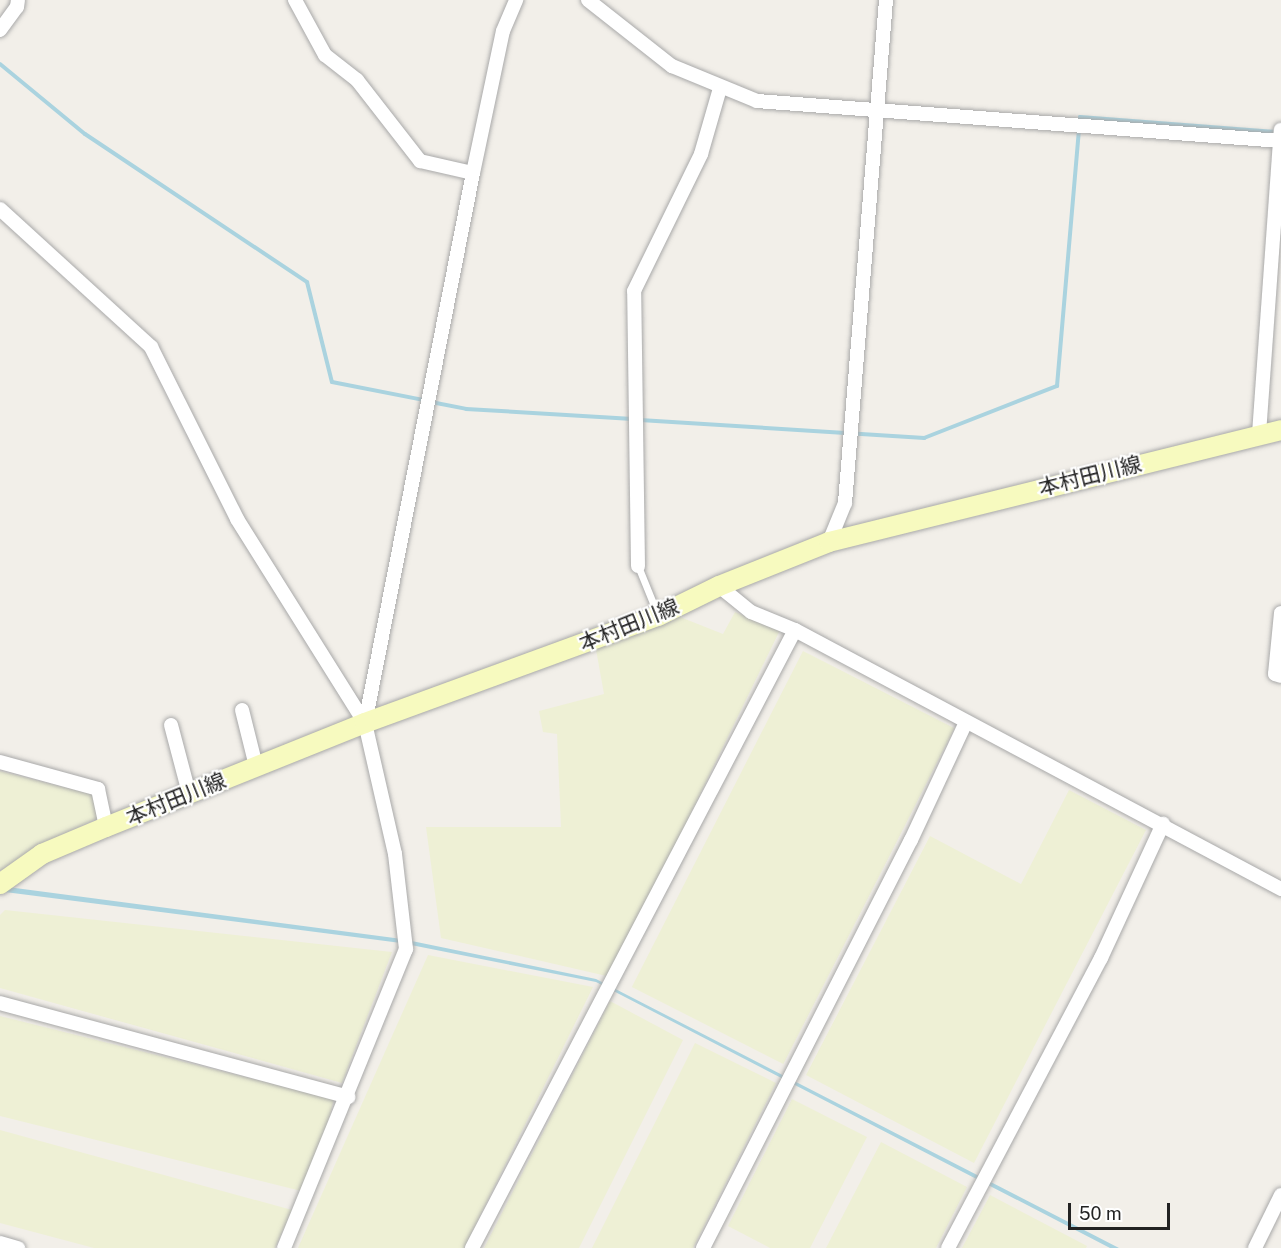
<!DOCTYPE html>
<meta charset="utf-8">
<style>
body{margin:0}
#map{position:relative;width:1281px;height:1248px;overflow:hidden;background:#f2efe9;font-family:"Public Sans","Noto Sans JP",sans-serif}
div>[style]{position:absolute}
.farmland>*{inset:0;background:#eef0d5;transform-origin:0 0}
.water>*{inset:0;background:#aad3df}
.stream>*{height:4px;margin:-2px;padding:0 2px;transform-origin:2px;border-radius:2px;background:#aad3df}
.roads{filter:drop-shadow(0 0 2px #a9a9a9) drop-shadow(0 0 2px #a9a9a9)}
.service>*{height:7px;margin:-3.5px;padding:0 3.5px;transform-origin:3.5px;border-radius:3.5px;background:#fff}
.minor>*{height:14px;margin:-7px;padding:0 7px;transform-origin:7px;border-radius:7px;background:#fff}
.secondary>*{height:20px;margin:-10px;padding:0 10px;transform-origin:10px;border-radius:10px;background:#f7fabf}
span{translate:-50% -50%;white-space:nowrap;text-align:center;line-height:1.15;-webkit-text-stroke:4.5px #fff;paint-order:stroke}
.street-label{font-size:21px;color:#222}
.scale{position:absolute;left:1068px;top:1203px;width:102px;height:27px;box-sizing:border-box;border:3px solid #222;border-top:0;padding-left:8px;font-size:18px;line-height:21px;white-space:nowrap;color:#222;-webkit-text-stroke:4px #fff;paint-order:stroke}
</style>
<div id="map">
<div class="farmland">
<i style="clip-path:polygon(735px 612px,780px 630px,611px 977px,441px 938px,426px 827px,561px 827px,557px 734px,543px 732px,539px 711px,604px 694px,595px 644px,675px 615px,723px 634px)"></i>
<i style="left:803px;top:651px;width:170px;height:377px;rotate:27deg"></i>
<i style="clip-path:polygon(0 771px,94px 795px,103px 816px,39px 845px,0 871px)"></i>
<i style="clip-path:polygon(1069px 790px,1146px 830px,974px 1163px,806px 1075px,930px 836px,1021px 884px)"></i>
<i style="clip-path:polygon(5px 910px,392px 952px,342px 1083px,0 988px,0 915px)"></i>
<i style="clip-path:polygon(428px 955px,593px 987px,464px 1248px,298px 1248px)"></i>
<i style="clip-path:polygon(610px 1001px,683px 1040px,579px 1248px,484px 1248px)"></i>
<i style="left:0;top:1016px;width:344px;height:97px;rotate:14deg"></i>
<i style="clip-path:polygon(695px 1043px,776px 1083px,693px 1248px,592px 1248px)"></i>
<i style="clip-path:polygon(792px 1099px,867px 1137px,810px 1248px,770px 1248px,728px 1226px)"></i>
<i style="clip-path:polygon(0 1130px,292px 1210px,275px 1248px,94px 1248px,0 1223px)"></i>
<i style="clip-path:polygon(881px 1142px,967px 1187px,936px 1248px,826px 1248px)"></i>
<i style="clip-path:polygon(990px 1195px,1087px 1246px,1086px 1248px,962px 1248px)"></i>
</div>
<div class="water">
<i style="clip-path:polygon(0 886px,402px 939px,596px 979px,1119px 1248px,1110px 1248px,596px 982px,401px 943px,5px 892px,0 891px)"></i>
</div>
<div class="stream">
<i style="left:0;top:64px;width:110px;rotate:39.5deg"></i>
<i style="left:85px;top:134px;width:267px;rotate:33.7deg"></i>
<i style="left:307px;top:282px;width:103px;rotate:76deg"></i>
<i style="left:332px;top:382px;width:94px;rotate:11.1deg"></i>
<i style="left:1080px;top:121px;width:4px;rotate:-90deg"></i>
<i style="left:1080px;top:117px;width:198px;rotate:4.4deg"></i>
<i style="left:431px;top:402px;width:36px;rotate:11deg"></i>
<i style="left:466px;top:409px;width:167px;rotate:3.4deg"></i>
<i style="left:640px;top:420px;width:285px;rotate:3.6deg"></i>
<i style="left:924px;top:438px;width:143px;rotate:-21.4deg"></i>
<i style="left:1057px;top:386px;width:258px;rotate:-85.1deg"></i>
</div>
<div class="roads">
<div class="service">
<i style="left:638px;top:566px;width:51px;rotate:68deg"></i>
</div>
<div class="minor">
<i style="left:295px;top:0;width:63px;rotate:61.4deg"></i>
<i style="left:325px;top:55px;width:41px;rotate:38deg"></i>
<i style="left:357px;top:80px;width:103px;rotate:52.1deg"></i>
<i style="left:420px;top:161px;width:54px;rotate:12.8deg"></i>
<i style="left:588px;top:0;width:107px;rotate:38.2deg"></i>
<i style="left:672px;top:66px;width:92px;rotate:22.4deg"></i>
<i style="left:757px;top:101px;width:526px;rotate:4.37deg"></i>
<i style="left:0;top:30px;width:29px;rotate:-54deg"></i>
<i style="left:17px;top:7px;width:7px;rotate:-82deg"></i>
<i style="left:0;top:209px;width:205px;rotate:42.4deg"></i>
<i style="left:151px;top:347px;width:192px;rotate:63.4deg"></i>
<i style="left:237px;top:519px;width:241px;rotate:57.9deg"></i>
<i style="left:365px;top:723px;width:134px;rotate:77.1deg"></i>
<i style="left:395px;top:854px;width:96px;rotate:83.4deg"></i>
<i style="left:406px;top:949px;width:323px;rotate:112.2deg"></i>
<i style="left:1259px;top:434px;width:305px;rotate:-85.9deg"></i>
<i style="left:829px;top:542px;width:42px;rotate:-67.7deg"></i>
<i style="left:845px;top:503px;width:505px;rotate:-85.34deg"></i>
<i style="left:638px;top:566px;width:275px;rotate:-90.8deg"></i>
<i style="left:634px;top:291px;width:153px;rotate:-63.9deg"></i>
<i style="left:701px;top:154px;width:69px;rotate:-73.9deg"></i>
<i style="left:719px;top:586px;width:41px;rotate:39.1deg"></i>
<i style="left:751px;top:612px;width:48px;rotate:22.2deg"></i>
<i style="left:795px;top:630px;width:551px;rotate:28.05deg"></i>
<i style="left:1281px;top:613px;width:61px;rotate:95.6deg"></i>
<i style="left:1275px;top:674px;width:6px;rotate:18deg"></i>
<i style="left:242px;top:710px;width:58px;rotate:76deg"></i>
<i style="left:365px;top:723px;width:561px;rotate:-78.89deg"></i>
<i style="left:473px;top:173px;width:145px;rotate:-78.1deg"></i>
<i style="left:503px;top:31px;width:34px;rotate:-67deg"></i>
<i style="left:171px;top:725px;width:70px;rotate:75.2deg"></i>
<i style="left:0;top:762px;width:102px;rotate:15.4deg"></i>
<i style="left:98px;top:789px;width:39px;rotate:78deg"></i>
<i style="left:0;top:1003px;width:361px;rotate:15.1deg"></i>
<i style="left:0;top:1243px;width:19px;rotate:16deg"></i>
<i style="left:472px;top:1248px;width:697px;rotate:-62.41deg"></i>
<i style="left:703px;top:1248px;width:458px;rotate:-63deg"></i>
<i style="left:911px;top:840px;width:130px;rotate:-65deg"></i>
<i style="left:948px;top:1248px;width:328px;rotate:-62.2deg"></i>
<i style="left:1101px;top:958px;width:148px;rotate:-65.2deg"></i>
<i style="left:1255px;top:1248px;width:59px;rotate:-63.9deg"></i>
</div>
<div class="secondary">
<i style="left:0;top:884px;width:52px;rotate:-35.5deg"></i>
<i style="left:42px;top:854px;width:69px;rotate:-22.9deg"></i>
<i style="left:106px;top:827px;width:279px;rotate:-21.9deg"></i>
<i style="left:365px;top:723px;width:312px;rotate:-20.1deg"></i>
<i style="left:658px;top:616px;width:68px;rotate:-26.2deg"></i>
<i style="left:719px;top:586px;width:118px;rotate:-21.8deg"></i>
<i style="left:829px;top:542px;width:466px;rotate:-13.9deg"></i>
</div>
</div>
<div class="street-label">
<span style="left:1090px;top:476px;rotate:-14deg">本村田川線</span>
<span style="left:629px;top:625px;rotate:-22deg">本村田川線</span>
<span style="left:176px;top:799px;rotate:-22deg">本村田川線</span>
</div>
<div class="scale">50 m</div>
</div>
